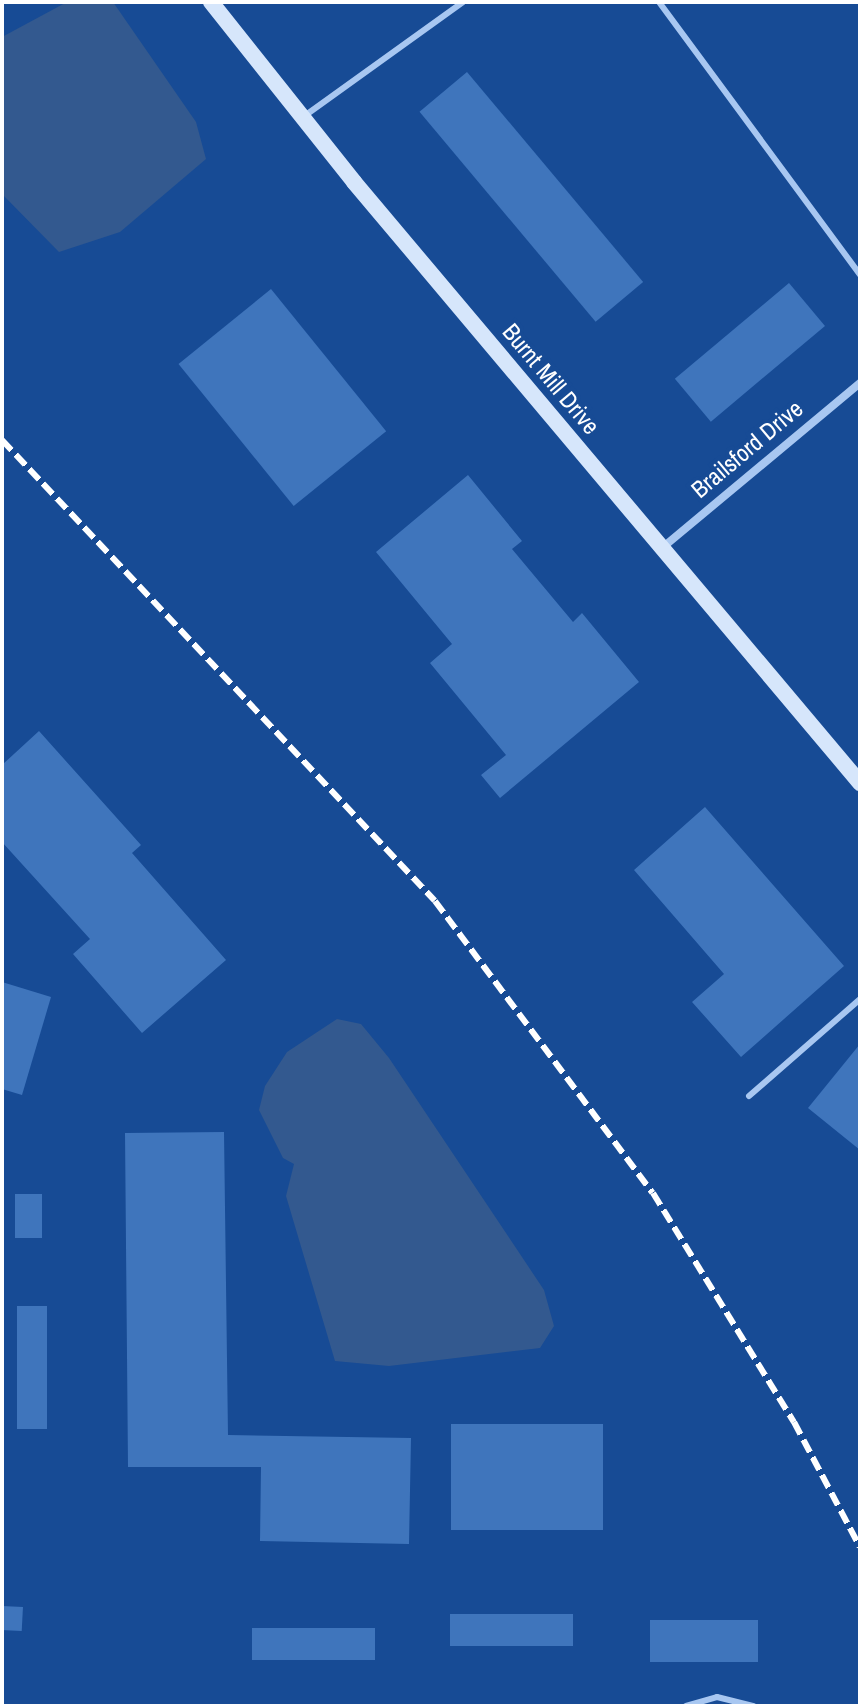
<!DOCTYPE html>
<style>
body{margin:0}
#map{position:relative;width:862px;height:1708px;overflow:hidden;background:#174b95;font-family:"Archivo Narrow",sans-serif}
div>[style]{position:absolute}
.water>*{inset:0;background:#33598f}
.building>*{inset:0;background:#3f75bc;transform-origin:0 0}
.lane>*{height:6px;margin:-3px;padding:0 3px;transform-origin:3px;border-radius:3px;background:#a8c7f1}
.street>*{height:8px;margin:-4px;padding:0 4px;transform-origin:4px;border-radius:4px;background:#a8c7f1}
.secondary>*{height:16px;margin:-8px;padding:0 8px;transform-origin:8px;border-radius:8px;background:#d6e6fb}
.rail>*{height:6px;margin-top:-3px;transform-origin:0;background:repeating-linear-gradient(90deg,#fff 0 14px,transparent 0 20px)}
span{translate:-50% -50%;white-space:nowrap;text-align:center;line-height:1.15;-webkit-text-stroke:8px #174b95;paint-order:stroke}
.street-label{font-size:24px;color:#fff}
.frame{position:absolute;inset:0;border:4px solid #fff;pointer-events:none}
</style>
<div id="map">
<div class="water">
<i style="clip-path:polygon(67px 2px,113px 2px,196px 122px,206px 159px,120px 232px,59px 252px,2px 194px,2px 37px)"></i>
<i style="clip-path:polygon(337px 1019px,361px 1024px,389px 1058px,544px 1290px,554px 1326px,540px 1348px,389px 1366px,335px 1361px,286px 1196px,294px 1164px,283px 1158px,259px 1110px,265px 1086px,287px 1052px)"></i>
</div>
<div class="building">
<i style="left:467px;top:72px;width:274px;height:62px;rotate:50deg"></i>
<i style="left:789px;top:283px;width:56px;height:149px;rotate:50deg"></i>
<i style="left:271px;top:289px;width:183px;height:119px;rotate:51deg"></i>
<i style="clip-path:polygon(468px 475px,522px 541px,512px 549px,573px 622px,582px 613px,639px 682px,500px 798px,481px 775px,506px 755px,430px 663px,452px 644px,376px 552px)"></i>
<i style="clip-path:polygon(39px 731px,141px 845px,132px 853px,226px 960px,142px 1033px,73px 954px,90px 939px,2px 842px,2px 765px)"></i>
<i style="clip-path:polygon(705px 807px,844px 966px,741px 1057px,692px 1002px,724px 974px,634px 870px)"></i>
<i style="clip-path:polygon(2px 982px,51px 997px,22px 1095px,2px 1089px)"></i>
<i style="clip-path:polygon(860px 1044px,860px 1150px,808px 1108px)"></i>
<i style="clip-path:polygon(224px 1132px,228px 1435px,411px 1438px,409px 1544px,260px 1541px,261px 1467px,128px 1467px,125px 1133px)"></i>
<i style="left:15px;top:1194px;width:27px;height:44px"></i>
<i style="left:17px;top:1306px;width:30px;height:123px"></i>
<i style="left:451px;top:1424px;width:152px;height:106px"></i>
<i style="left:2px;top:1606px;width:21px;height:24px;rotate:3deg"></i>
<i style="left:450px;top:1614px;width:123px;height:32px"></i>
<i style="left:650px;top:1620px;width:108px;height:42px"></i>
<i style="left:252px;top:1628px;width:123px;height:32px"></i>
</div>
<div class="lane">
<i style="left:659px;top:2px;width:339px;rotate:53.6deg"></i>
<i style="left:303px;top:117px;width:197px;rotate:-35.7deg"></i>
<i style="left:749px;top:1096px;width:147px;rotate:-41.1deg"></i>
<i style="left:686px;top:1706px;width:32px;rotate:-16deg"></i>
<i style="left:717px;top:1697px;width:38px;rotate:14deg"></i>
</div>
<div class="street">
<i style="left:662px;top:548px;width:258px;rotate:-39.8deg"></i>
</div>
<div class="secondary">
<i style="left:211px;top:2px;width:230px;rotate:51.5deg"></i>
<i style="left:354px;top:182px;width:786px;rotate:49.9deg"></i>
</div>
<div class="rail">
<i style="left:2px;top:440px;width:632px;rotate:46.79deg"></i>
<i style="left:435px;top:901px;width:364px;rotate:53.3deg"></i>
<i style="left:653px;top:1193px;width:269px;rotate:58.4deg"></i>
<i style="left:794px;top:1422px;width:141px;rotate:62.2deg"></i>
</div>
<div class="street-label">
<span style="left:551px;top:379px;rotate:50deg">Burnt Mill Drive</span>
<span style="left:747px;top:449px;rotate:-40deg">Brailsford Drive</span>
</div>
<div class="frame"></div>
</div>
